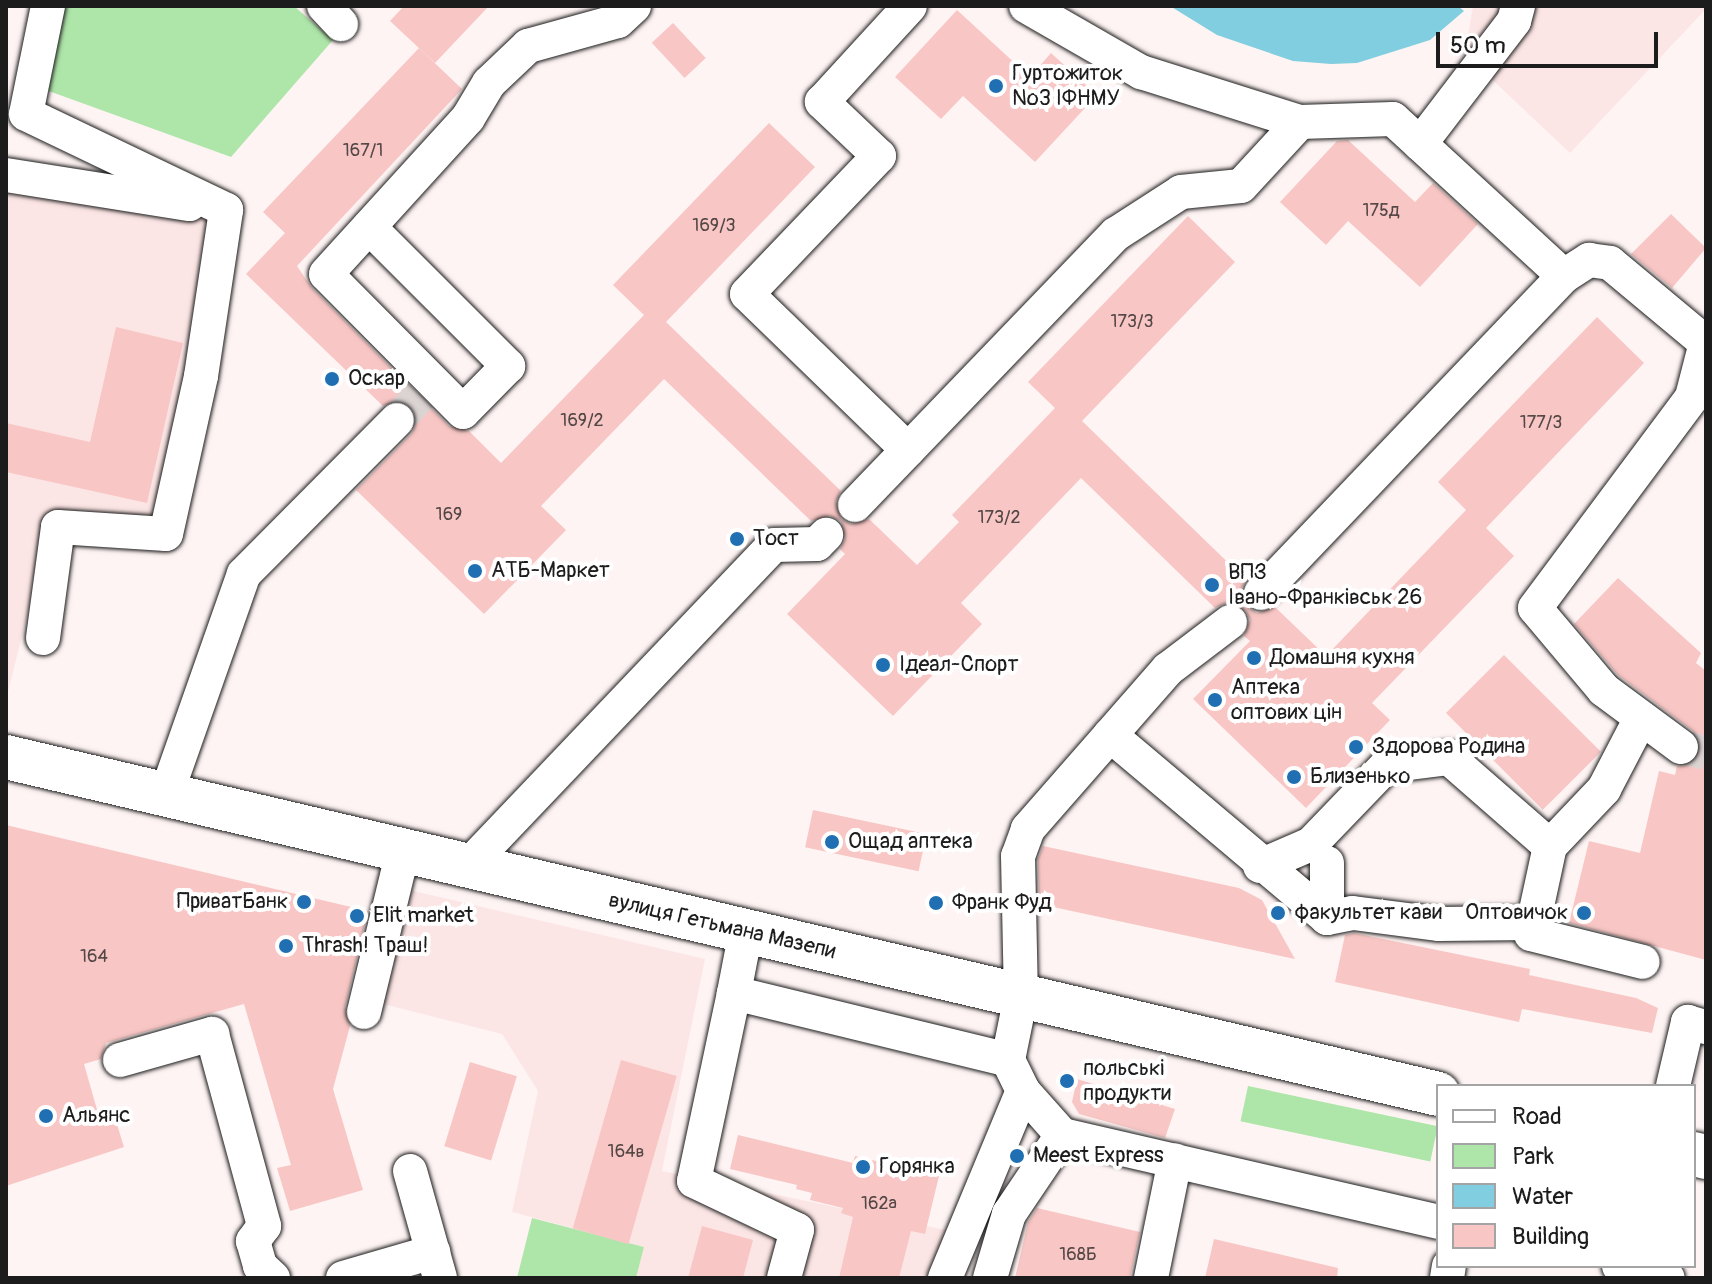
<!DOCTYPE html>
<meta charset="utf-8">
<style>
body{margin:0}
#map{position:relative;width:1712px;height:1284px;overflow:hidden;background:#fef4f3;font-family:Pangolin,sans-serif}
div>[style]{position:absolute}
.built>*{inset:0;background:#fce6e5}
.green>*{inset:0;background:#aee5a9;transform-origin:0 0}
.water>*{inset:0;background:#80cedf}
.building>*{inset:0;background:#f8c7c5;transform-origin:0 0}
.minor-tunnel>*{height:34px;margin-top:-17px;transform-origin:0;background:repeating-linear-gradient(90deg,#dcd4d3 0 34px,transparent 0 51px)}
.roads{filter:drop-shadow(0 0 2px #1c1c1c) drop-shadow(0 0 2px #1c1c1c)}
.minor>*{height:34px;margin:-17px;padding:0 17px;transform-origin:17px;border-radius:17px;background:#fff}
.major>*{height:44px;margin:-22px;padding:0 22px;transform-origin:22px;border-radius:22px;background:#fff}
.dots>*{width:22px;height:22px;translate:-50% -50%;box-sizing:border-box;border:4px solid #fff;border-radius:50%}
span{translate:-50% -50%;white-space:nowrap;text-align:center;line-height:1.15;-webkit-text-stroke:8px #fff;paint-order:stroke}
.number-label{font-size:18px;color:#534746}
.number-label span{-webkit-text-stroke-width:0}
.poi-label{font-size:22px;color:#1c1c1c}
.left{translate:0 -50%;text-align:left}
.right{translate:-100% -50%;text-align:right}
.street-label{font-size:22px;color:#1c1c1c}
.frame{position:absolute;inset:0;border:8px solid #1c1c1c;pointer-events:none}
.legend{position:absolute;left:1436px;top:1084px;width:260px;height:184px;box-sizing:border-box;background:#fff;border:2px solid #a4a4a4;margin:0;padding:10px 14px;list-style:none;font-size:24px;color:#1c1c1c}
.legend li{display:flex;align-items:center;gap:16px;height:40px}
.legend b{width:40px;border:2px solid #a4a4a4}
.scale{position:absolute;left:1436px;top:32px;width:222px;height:36px;box-sizing:border-box;border:4px solid #1c1c1c;border-top:0;padding-left:10px;font-size:24px;line-height:28px;white-space:nowrap;color:#1c1c1c;-webkit-text-stroke:6px #fff;paint-order:stroke}
</style>
<div id="map">
<div class="built">
<i style="clip-path:polygon(1473px 6px,1706px 6px,1706px 9px,1570px 153px,1465px 54px)"></i>
<i style="clip-path:polygon(6px 184px,219px 211px,151px 546px,48px 531px,6px 700px)"></i>
<i style="clip-path:polygon(405px 889px,705px 959px,662px 1171px,970px 1235px,961px 1278px,636px 1278px,644px 1247px,512px 1212px,538px 1091px,502px 1034px,379px 1003px)"></i>
</div>
<div class="green">
<i style="clip-path:polygon(64px 6px,294px 6px,333px 40px,231px 157px,46px 90px)"></i>
<i style="left:1248px;top:1086px;width:194px;height:36px;rotate:12deg"></i>
<i style="clip-path:polygon(532px 1218px,644px 1247px,636px 1278px,517px 1278px)"></i>
</div>
<div class="water">
<i style="clip-path:polygon(1170px 6px,1458px 6px,1464px 11px,1430px 40px,1357px 63px,1331px 64px,1293px 61px,1217px 35px)"></i>
</div>
<div class="building">
<i style="clip-path:polygon(404px 6px,489px 6px,435px 63px,390px 21px)"></i>
<i style="clip-path:polygon(957px 10px,1030px 77px,1051px 53px,1097px 95px,1035px 162px,963px 96px,941px 119px,895px 77px)"></i>
<i style="left:673px;top:23px;width:48px;height:29px;rotate:47deg"></i>
<i style="clip-path:polygon(419px 48px,462px 89px,297px 266px,312px 288px,449px 426px,469px 431px,501px 463px,644px 315px,613px 285px,769px 123px,815px 167px,666px 322px,841px 491px,836px 501px,841px 519px,851px 524px,869px 519px,917px 565px,959px 522px,952px 515px,1055px 408px,1028px 382px,1188px 216px,1235px 262px,1082px 421px,1246px 580px,1241px 589px,1247px 607px,1257px 613px,1275px 607px,1326px 656px,1466px 510px,1438px 482px,1597px 317px,1644px 363px,1486px 528px,1514px 556px,1372px 703px,1390px 720px,1306px 808px,1193px 699px,1250px 641px,1244px 636px,1250px 620px,1246px 611px,1228px 602px,1215px 608px,1081px 478px,961px 603px,982px 624px,893px 716px,787px 614px,845px 554px,840px 549px,845px 539px,841px 521px,830px 516px,811px 521px,664px 379px,541px 506px,566px 530px,484px 614px,356px 490px,412px 433px,416px 424px,412px 406px,401px 401px,383px 406px,246px 274px,285px 233px,263px 212px)"></i>
<i style="clip-path:polygon(1348px 140px,1415px 202px,1433px 183px,1478px 224px,1420px 287px,1348px 221px,1326px 245px,1280px 202px,1337px 141px)"></i>
<i style="clip-path:polygon(1671px 214px,1706px 248px,1672px 288px,1631px 254px)"></i>
<i style="clip-path:polygon(116px 327px,183px 343px,147px 503px,6px 472px,6px 423px,90px 442px)"></i>
<i style="clip-path:polygon(1618px 578px,1701px 653px,1696px 663px,1706px 671px,1706px 960px,1569px 923px,1589px 841px,1640px 853px,1659px 771px,1675px 775px,1677px 766px,1690px 765px,1701px 750px,1693px 731px,1618px 675px,1574px 624px)"></i>
<i style="left:1504px;top:655px;width:137px;height:82px;rotate:45deg"></i>
<i style="left:813px;top:810px;width:116px;height:38px;rotate:12deg"></i>
<i style="clip-path:polygon(6px 825px,368px 911px,345px 1007px,350px 1026px,333px 1089px,363px 1190px,290px 1211px,277px 1168px,291px 1165px,244px 1004px,106px 1043px,101px 1059px,84px 1064px,100px 1120px,114px 1115px,124px 1147px,6px 1186px)"></i>
<i style="clip-path:polygon(1043px 846px,1239px 888px,1262px 900px,1295px 959px,1039px 904px,1038px 859px)"></i>
<i style="clip-path:polygon(1354px 933px,1530px 969px,1529px 975px,1636px 998px,1658px 1008px,1652px 1033px,1522px 1009px,1519px 1022px,1335px 982px,1345px 935px)"></i>
<i style="left:621px;top:1060px;width:58px;height:175px;rotate:16deg"></i>
<i style="left:470px;top:1062px;width:49px;height:88px;rotate:17deg"></i>
<i style="clip-path:polygon(1077px 1079px,1175px 1109px,1165px 1138px,1079px 1114px,1072px 1102px)"></i>
<i style="clip-path:polygon(738px 1135px,853px 1163px,855px 1156px,939px 1176px,925px 1234px,911px 1231px,899px 1278px,839px 1278px,853px 1217px,841px 1213px,843px 1208px,810px 1200px,812px 1193px,796px 1189px,797px 1185px,730px 1169px)"></i>
<i style="clip-path:polygon(1037px 1208px,1140px 1232px,1130px 1278px,1015px 1278px,1028px 1222px)"></i>
<i style="clip-path:polygon(702px 1226px,753px 1240px,743px 1278px,688px 1278px)"></i>
<i style="clip-path:polygon(1214px 1239px,1338px 1268px,1337px 1278px,1205px 1278px)"></i>
</div>
<div class="minor-tunnel">
<i style="left:397px;top:420px;width:42px;rotate:-46deg"></i>
<i style="left:1681px;top:747px;width:26px;rotate:13deg"></i>
</div>
<div class="roads">
<div class="minor">
<i style="left:48px;top:6px;width:110px;rotate:101.5deg"></i>
<i style="left:26px;top:114px;width:222px;rotate:25.6deg"></i>
<i style="left:324px;top:6px;width:25px;rotate:47deg"></i>
<i style="left:1026px;top:6px;width:133px;rotate:29.9deg"></i>
<i style="left:1141px;top:72px;width:167px;rotate:17.5deg"></i>
<i style="left:1300px;top:122px;width:93px;rotate:-1.8deg"></i>
<i style="left:1393px;top:119px;width:232px;rotate:42.6deg"></i>
<i style="left:1420px;top:144px;width:155px;rotate:-52.6deg"></i>
<i style="left:1514px;top:21px;width:16px;rotate:-75deg"></i>
<i style="left:6px;top:175px;width:186px;rotate:9deg"></i>
<i style="left:369px;top:227px;width:197px;rotate:45deg"></i>
<i style="left:508px;top:366px;width:64px;rotate:134.4deg"></i>
<i style="left:463px;top:412px;width:194px;rotate:-134.8deg"></i>
<i style="left:326px;top:274px;width:211px;rotate:-47.7deg"></i>
<i style="left:468px;top:118px;width:41px;rotate:-59deg"></i>
<i style="left:489px;top:83px;width:54px;rotate:-43.5deg"></i>
<i style="left:528px;top:46px;width:93px;rotate:-15.5deg"></i>
<i style="left:618px;top:21px;width:22px;rotate:-43deg"></i>
<i style="left:908px;top:450px;width:224px;rotate:-135.9deg"></i>
<i style="left:747px;top:294px;width:191px;rotate:-46.3deg"></i>
<i style="left:879px;top:156px;width:79px;rotate:-136.5deg"></i>
<i style="left:822px;top:102px;width:130px;rotate:-47.5deg"></i>
<i style="left:855px;top:505px;width:376px;rotate:-46.1deg"></i>
<i style="left:1116px;top:234px;width:77px;rotate:-32.9deg"></i>
<i style="left:1181px;top:192px;width:60px;rotate:-5.7deg"></i>
<i style="left:1241px;top:186px;width:87px;rotate:-47.3deg"></i>
<i style="left:1261px;top:593px;width:439px;rotate:-46.3deg"></i>
<i style="left:1564px;top:276px;width:30px;rotate:-33deg"></i>
<i style="left:1589px;top:260px;width:21px;rotate:8deg"></i>
<i style="left:1610px;top:263px;width:125px;rotate:39.8deg"></i>
<i style="left:1230px;top:622px;width:78px;rotate:142.8deg"></i>
<i style="left:1168px;top:669px;width:213px;rotate:131.2deg"></i>
<i style="left:1028px;top:829px;width:29px;rotate:110deg"></i>
<i style="left:1018px;top:856px;width:140px;rotate:88.8deg"></i>
<i style="left:1021px;top:996px;width:65px;rotate:101.5deg"></i>
<i style="left:1008px;top:1060px;width:34px;rotate:64deg"></i>
<i style="left:1023px;top:1091px;width:59px;rotate:48.4deg"></i>
<i style="left:1062px;top:1135px;width:386px;rotate:13deg"></i>
<i style="left:43px;top:638px;width:112px;rotate:-82.3deg"></i>
<i style="left:58px;top:527px;width:108px;rotate:3.7deg"></i>
<i style="left:166px;top:534px;width:162px;rotate:-77.5deg"></i>
<i style="left:201px;top:376px;width:168px;rotate:-81.4deg"></i>
<i style="left:1110px;top:735px;width:284px;rotate:40.1deg"></i>
<i style="left:1327px;top:918px;width:55px;rotate:-90deg"></i>
<i style="left:1681px;top:747px;width:96px;rotate:-143.5deg"></i>
<i style="left:1604px;top:690px;width:107px;rotate:-130.1deg"></i>
<i style="left:1535px;top:608px;width:263px;rotate:-53.3deg"></i>
<i style="left:1692px;top:397px;width:56px;rotate:-75.5deg"></i>
<i style="left:166px;top:795px;width:234px;rotate:-70.6deg"></i>
<i style="left:244px;top:574px;width:217px;rotate:-45.2deg"></i>
<i style="left:1550px;top:846px;width:79px;rotate:-46.5deg"></i>
<i style="left:1604px;top:789px;width:80px;rotate:-62.5deg"></i>
<i style="left:468px;top:866px;width:443px;rotate:-46.4deg"></i>
<i style="left:774px;top:545px;width:43px;rotate:-1.3deg"></i>
<i style="left:817px;top:544px;width:13px;rotate:-45deg"></i>
<i style="left:1260px;top:866px;width:56px;rotate:-23.3deg"></i>
<i style="left:1311px;top:844px;width:108px;rotate:-46.1deg"></i>
<i style="left:1386px;top:766px;width:64px;rotate:-7.2deg"></i>
<i style="left:1449px;top:758px;width:134px;rotate:41.1deg"></i>
<i style="left:1550px;top:846px;width:90px;rotate:102.2deg"></i>
<i style="left:1531px;top:934px;width:115px;rotate:14deg"></i>
<i style="left:1327px;top:918px;width:26px;rotate:-11deg"></i>
<i style="left:1353px;top:913px;width:87px;rotate:7.3deg"></i>
<i style="left:1439px;top:924px;width:94px;rotate:-0.6deg"></i>
<i style="left:746px;top:931px;width:63px;rotate:101deg"></i>
<i style="left:734px;top:993px;width:282px;rotate:13.7deg"></i>
<i style="left:734px;top:993px;width:192px;rotate:102deg"></i>
<i style="left:694px;top:1181px;width:114px;rotate:25.4deg"></i>
<i style="left:797px;top:1230px;width:50px;rotate:105.2deg"></i>
<i style="left:364px;top:1012px;width:166px;rotate:-76.4deg"></i>
<i style="left:120px;top:1060px;width:96px;rotate:-15.8deg"></i>
<i style="left:212px;top:1034px;width:199px;rotate:74.8deg"></i>
<i style="left:264px;top:1226px;width:19px;rotate:126deg"></i>
<i style="left:253px;top:1241px;width:26px;rotate:74deg"></i>
<i style="left:260px;top:1266px;width:18px;rotate:43deg"></i>
<i style="left:1673px;top:1086px;width:66px;rotate:-76.8deg"></i>
<i style="left:1688px;top:1022px;width:19px;rotate:16deg"></i>
<i style="left:410px;top:1171px;width:111px;rotate:74.3deg"></i>
<i style="left:1619px;top:1266px;width:50px;rotate:13.8deg"></i>
<i style="left:343px;top:1278px;width:94px;rotate:-16.1deg"></i>
<i style="left:945px;top:1278px;width:203px;rotate:-67.4deg"></i>
<i style="left:990px;top:1278px;width:67px;rotate:-73.5deg"></i>
<i style="left:1009px;top:1214px;width:95px;rotate:-56.1deg"></i>
<i style="left:1151px;top:1278px;width:120px;rotate:-78.5deg"></i>
<i style="left:1447px;top:1278px;width:12px;rotate:-81deg"></i>
</div>
<div class="major">
<i style="left:6px;top:757px;width:1471px;rotate:13.24deg"></i>
<i style="left:1694px;top:1154px;width:12px;rotate:14deg"></i>
</div>
</div>
<div class="dots">
<i style="left:996px;top:86px;background:#1f6fb2"></i>
<i style="left:332px;top:379px;background:#1f6fb2"></i>
<i style="left:737px;top:539px;background:#1f6fb2"></i>
<i style="left:475px;top:571px;background:#1f6fb2"></i>
<i style="left:1212px;top:585px;background:#1f6fb2"></i>
<i style="left:1254px;top:658px;background:#1f6fb2"></i>
<i style="left:883px;top:665px;background:#1f6fb2"></i>
<i style="left:1215px;top:700px;background:#1f6fb2"></i>
<i style="left:1356px;top:747px;background:#1f6fb2"></i>
<i style="left:1294px;top:777px;background:#1f6fb2"></i>
<i style="left:832px;top:842px;background:#1f6fb2"></i>
<i style="left:304px;top:902px;background:#1f6fb2"></i>
<i style="left:936px;top:903px;background:#1f6fb2"></i>
<i style="left:1278px;top:913px;background:#1f6fb2"></i>
<i style="left:1584px;top:913px;background:#1f6fb2"></i>
<i style="left:357px;top:916px;background:#1f6fb2"></i>
<i style="left:286px;top:946px;background:#1f6fb2"></i>
<i style="left:1067px;top:1081px;background:#1f6fb2"></i>
<i style="left:46px;top:1116px;background:#1f6fb2"></i>
<i style="left:1017px;top:1156px;background:#1f6fb2"></i>
<i style="left:863px;top:1167px;background:#1f6fb2"></i>
</div>
<div class="number-label">
<span style="left:363px;top:151px">167/1</span>
<span style="left:1381px;top:211px">175д</span>
<span style="left:714px;top:226px">169/3</span>
<span style="left:1132px;top:322px">173/3</span>
<span style="left:582px;top:421px">169/2</span>
<span style="left:1541px;top:423px">177/3</span>
<span style="left:449px;top:515px">169</span>
<span style="left:999px;top:518px">173/2</span>
<span style="left:94px;top:957px">164</span>
<span style="left:626px;top:1152px">164в</span>
<span style="left:879px;top:1204px">162а</span>
<span style="left:1078px;top:1255px">168Б</span>
</div>
<div class="poi-label">
<span class="left" style="left:1012px;top:86px">Гуртожиток<br>№3 ІФНМУ</span>
<span class="left" style="left:348px;top:379px">Оскар</span>
<span class="left" style="left:753px;top:539px">Тост</span>
<span class="left" style="left:491px;top:571px">АТБ-Маркет</span>
<span class="left" style="left:1228px;top:585px">ВПЗ<br>Івано-Франківськ 26</span>
<span class="left" style="left:1270px;top:658px">Домашня кухня</span>
<span class="left" style="left:899px;top:665px">Ідеал-Спорт</span>
<span class="left" style="left:1231px;top:700px">Аптека<br>оптових цін</span>
<span class="left" style="left:1372px;top:747px">Здорова Родина</span>
<span class="left" style="left:1310px;top:777px">Близенько</span>
<span class="left" style="left:848px;top:842px">Ощад аптека</span>
<span class="right" style="left:288px;top:902px">ПриватБанк</span>
<span class="left" style="left:952px;top:903px">Франк Фуд</span>
<span class="left" style="left:1294px;top:913px">факультет кави</span>
<span class="right" style="left:1568px;top:913px">Оптовичок</span>
<span class="left" style="left:373px;top:916px">Elit market</span>
<span class="left" style="left:302px;top:946px">Thrash! Траш!</span>
<span class="left" style="left:1083px;top:1081px">польські<br>продукти</span>
<span class="left" style="left:62px;top:1116px">Альянс</span>
<span class="left" style="left:1033px;top:1156px">Meest Express</span>
<span class="left" style="left:879px;top:1167px">Горянка</span>
</div>
<div class="street-label">
<span style="left:722px;top:926px;rotate:13deg">вулиця Гетьмана Мазепи</span>
</div>
<div class="frame"></div>
<ul class="legend">
<li><b style="height:10px;background:#fff"></b>Road</li>
<li><b style="height:22px;background:#aee5a9"></b>Park</li>
<li><b style="height:22px;background:#80cedf"></b>Water</li>
<li><b style="height:22px;background:#f8c7c5"></b>Building</li>
</ul>
<div class="scale">50 m</div>
</div>
